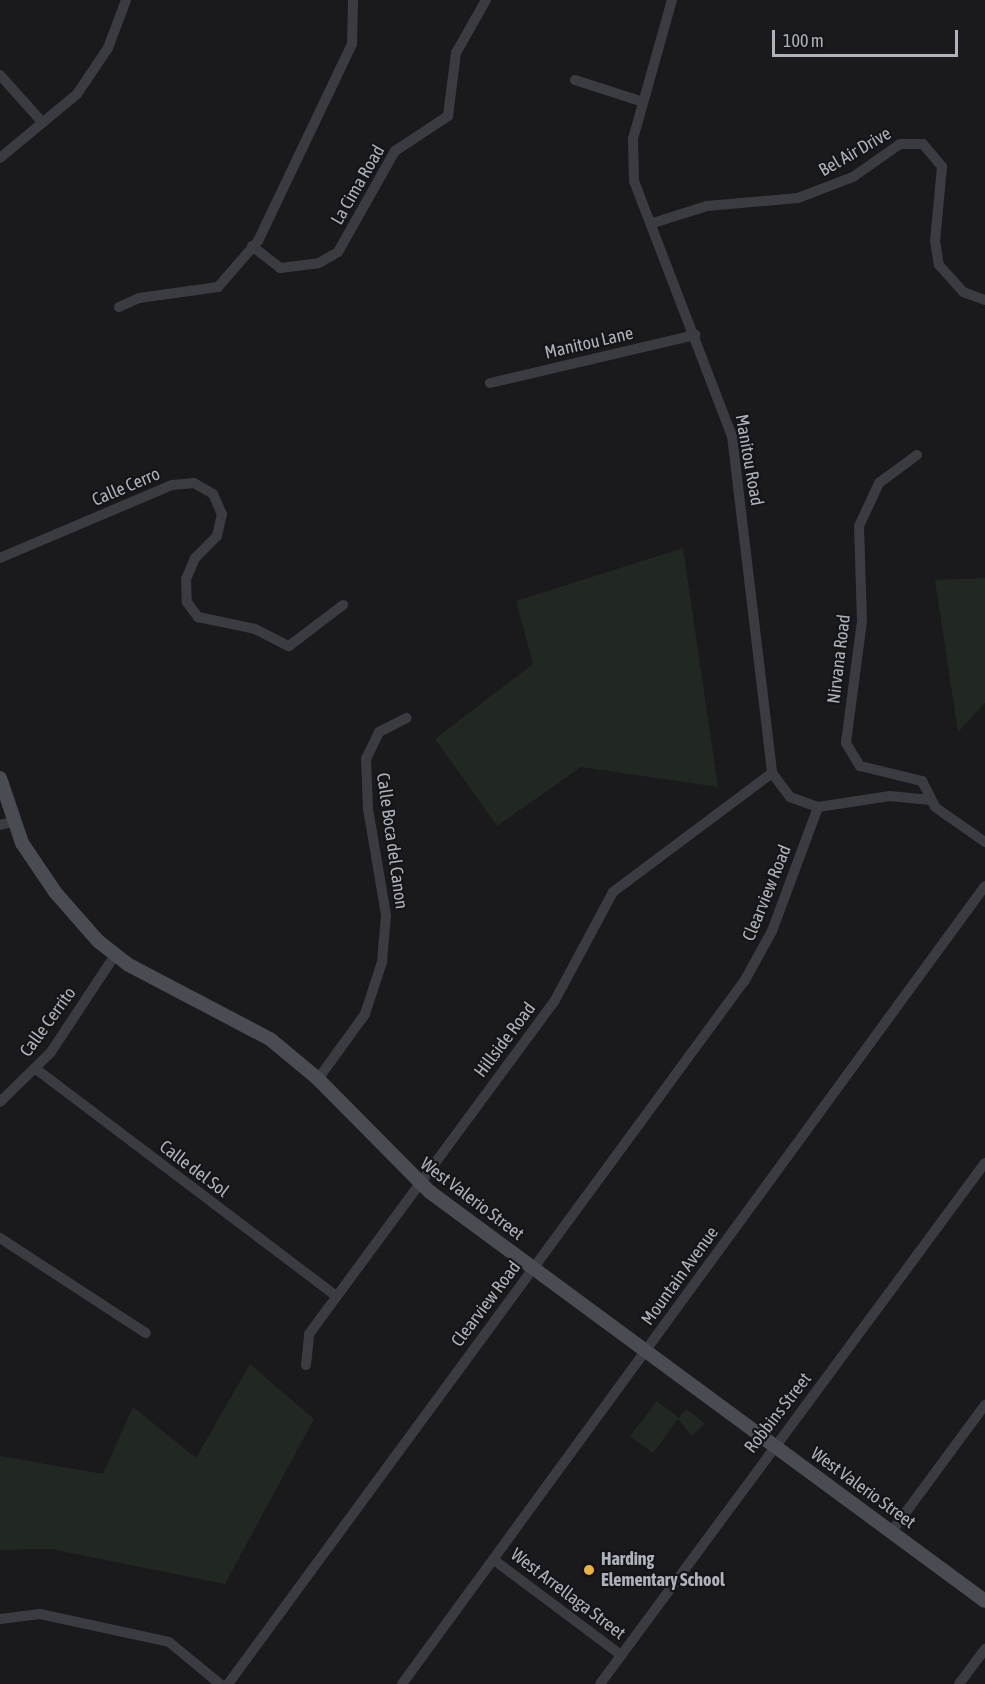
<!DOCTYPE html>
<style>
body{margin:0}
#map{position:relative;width:985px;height:1684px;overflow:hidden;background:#1a1a1d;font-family:"Asap Condensed",sans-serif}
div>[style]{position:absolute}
.green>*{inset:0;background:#202821}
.street>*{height:10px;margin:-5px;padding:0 5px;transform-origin:5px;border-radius:5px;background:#3b3c42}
.secondary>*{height:14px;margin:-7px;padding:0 7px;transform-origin:7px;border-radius:7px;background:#494c52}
.dots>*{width:16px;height:16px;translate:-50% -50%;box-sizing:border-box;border:3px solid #151518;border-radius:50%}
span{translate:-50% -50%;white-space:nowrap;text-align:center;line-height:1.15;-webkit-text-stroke:4.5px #151518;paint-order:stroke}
.street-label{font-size:18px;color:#adb2bc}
.poi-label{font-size:18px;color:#adb2bc;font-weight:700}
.left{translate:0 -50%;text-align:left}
.scale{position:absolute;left:772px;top:30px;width:186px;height:27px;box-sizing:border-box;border:3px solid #adb2bc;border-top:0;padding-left:8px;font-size:18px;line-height:21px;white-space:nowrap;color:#adb2bc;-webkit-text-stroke:4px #151518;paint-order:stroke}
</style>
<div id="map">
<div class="green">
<i style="clip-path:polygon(683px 548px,718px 787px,581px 767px,497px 826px,435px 739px,533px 664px,516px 601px)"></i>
<i style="clip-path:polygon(985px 578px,985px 703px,958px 732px,935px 580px)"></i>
<i style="clip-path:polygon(250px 1364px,314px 1419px,225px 1584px,51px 1549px,0 1550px,0 1456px,103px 1474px,133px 1407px,196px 1458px)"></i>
<i style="clip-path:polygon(657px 1401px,679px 1418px,686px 1409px,705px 1423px,692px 1436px,678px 1419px,653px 1453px,630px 1436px)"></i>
</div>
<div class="street">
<i style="left:672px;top:0;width:144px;rotate:105.7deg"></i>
<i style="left:633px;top:139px;width:42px;rotate:88.6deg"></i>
<i style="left:634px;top:181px;width:273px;rotate:69deg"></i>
<i style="left:732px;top:436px;width:339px;rotate:83.2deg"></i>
<i style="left:772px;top:773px;width:30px;rotate:53deg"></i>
<i style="left:790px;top:797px;width:30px;rotate:20deg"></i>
<i style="left:818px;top:807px;width:73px;rotate:-8.7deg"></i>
<i style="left:890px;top:796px;width:40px;rotate:5.7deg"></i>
<i style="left:0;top:75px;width:64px;rotate:48.1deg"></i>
<i style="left:575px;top:80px;width:71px;rotate:17.9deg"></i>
<i style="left:0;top:158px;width:100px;rotate:-39.7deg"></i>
<i style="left:77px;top:94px;width:55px;rotate:-56deg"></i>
<i style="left:108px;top:48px;width:51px;rotate:-69.4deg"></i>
<i style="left:653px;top:223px;width:57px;rotate:-17.5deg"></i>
<i style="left:707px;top:206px;width:91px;rotate:-5deg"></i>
<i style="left:798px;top:198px;width:59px;rotate:-20.9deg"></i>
<i style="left:853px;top:177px;width:57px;rotate:-35.1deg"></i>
<i style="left:900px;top:144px;width:23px"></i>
<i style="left:923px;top:144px;width:30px;rotate:50deg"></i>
<i style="left:942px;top:167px;width:74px;rotate:95.4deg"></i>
<i style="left:935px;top:241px;width:24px;rotate:81deg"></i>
<i style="left:939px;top:265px;width:36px;rotate:48deg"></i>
<i style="left:963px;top:292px;width:23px;rotate:20deg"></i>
<i style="left:252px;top:246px;width:36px;rotate:38deg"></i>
<i style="left:280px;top:268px;width:39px;rotate:-7deg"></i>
<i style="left:319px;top:263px;width:22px;rotate:-30deg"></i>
<i style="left:338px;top:252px;width:116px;rotate:-60.6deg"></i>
<i style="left:395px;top:151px;width:64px;rotate:-33.4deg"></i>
<i style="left:448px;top:116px;width:64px;rotate:-82.8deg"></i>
<i style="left:456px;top:53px;width:61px;rotate:-60.5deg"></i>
<i style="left:119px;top:307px;width:22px;rotate:-24deg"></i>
<i style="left:139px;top:298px;width:80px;rotate:-7.9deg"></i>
<i style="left:218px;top:287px;width:61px;rotate:-49deg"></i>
<i style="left:258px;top:241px;width:218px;rotate:-64.5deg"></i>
<i style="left:352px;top:44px;width:44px;rotate:-88.7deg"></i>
<i style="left:490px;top:383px;width:211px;rotate:-13.2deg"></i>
<i style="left:917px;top:455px;width:47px;rotate:143.6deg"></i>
<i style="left:879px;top:483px;width:47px;rotate:114.9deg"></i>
<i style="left:859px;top:526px;width:95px;rotate:88.2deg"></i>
<i style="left:862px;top:621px;width:123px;rotate:97.5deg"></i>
<i style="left:846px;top:743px;width:27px;rotate:59deg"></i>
<i style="left:860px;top:766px;width:64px;rotate:13.6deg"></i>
<i style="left:922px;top:781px;width:29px;rotate:63deg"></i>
<i style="left:935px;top:807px;width:61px;rotate:35deg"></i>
<i style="left:0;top:558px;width:187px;rotate:-23deg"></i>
<i style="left:172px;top:485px;width:22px;rotate:-5deg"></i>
<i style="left:194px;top:483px;width:22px;rotate:30deg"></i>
<i style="left:213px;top:494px;width:22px;rotate:66deg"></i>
<i style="left:222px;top:514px;width:23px;rotate:103deg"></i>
<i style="left:217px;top:536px;width:31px;rotate:135deg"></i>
<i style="left:195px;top:558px;width:23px;rotate:113deg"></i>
<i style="left:186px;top:579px;width:23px;rotate:88deg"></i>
<i style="left:187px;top:602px;width:19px;rotate:54deg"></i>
<i style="left:198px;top:617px;width:58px;rotate:11.9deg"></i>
<i style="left:255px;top:629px;width:38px;rotate:27deg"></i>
<i style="left:289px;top:646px;width:68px;rotate:-37.2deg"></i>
<i style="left:0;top:825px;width:12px;rotate:-14deg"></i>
<i style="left:36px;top:1069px;width:375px;rotate:37.1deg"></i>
<i style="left:318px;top:1079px;width:80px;rotate:-54.1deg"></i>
<i style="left:365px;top:1014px;width:55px;rotate:-71.9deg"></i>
<i style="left:382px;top:962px;width:47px;rotate:-85.1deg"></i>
<i style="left:386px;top:915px;width:108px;rotate:-99.6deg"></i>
<i style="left:368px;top:809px;width:50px;rotate:-92.3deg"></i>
<i style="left:366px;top:759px;width:30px;rotate:-64deg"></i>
<i style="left:379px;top:732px;width:31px;rotate:-27deg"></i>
<i style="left:0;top:1102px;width:71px;rotate:-44.4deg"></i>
<i style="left:51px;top:1052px;width:116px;rotate:-56.6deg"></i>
<i style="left:0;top:1238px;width:174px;rotate:33.1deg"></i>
<i style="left:306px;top:1365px;width:31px;rotate:-84deg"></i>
<i style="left:309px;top:1334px;width:413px;rotate:-53.6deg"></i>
<i style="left:554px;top:1002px;width:125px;rotate:-61.8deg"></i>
<i style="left:613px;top:892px;width:199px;rotate:-36.8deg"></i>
<i style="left:892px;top:1531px;width:157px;rotate:-53.6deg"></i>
<i style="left:494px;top:1560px;width:159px;rotate:36.8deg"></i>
<i style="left:0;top:1619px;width:40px;rotate:-7.1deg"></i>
<i style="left:40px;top:1614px;width:132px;rotate:12.2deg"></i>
<i style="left:169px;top:1642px;width:66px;rotate:39.5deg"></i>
<i style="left:228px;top:1684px;width:873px;rotate:-53.71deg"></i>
<i style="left:745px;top:980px;width:56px;rotate:-61.1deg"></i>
<i style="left:772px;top:931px;width:132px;rotate:-69.6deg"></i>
<i style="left:402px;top:1684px;width:988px;rotate:-53.85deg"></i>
<i style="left:600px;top:1684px;width:648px;rotate:-53.54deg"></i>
<i style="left:959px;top:1684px;width:44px;rotate:-53.4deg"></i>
</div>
<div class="secondary">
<i style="left:0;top:778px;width:69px;rotate:71.3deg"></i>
<i style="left:22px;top:843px;width:59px;rotate:56deg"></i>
<i style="left:55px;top:892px;width:65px;rotate:48.7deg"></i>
<i style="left:98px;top:941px;width:37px;rotate:38deg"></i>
<i style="left:127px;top:964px;width:161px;rotate:27.7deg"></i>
<i style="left:270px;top:1039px;width:62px;rotate:39.8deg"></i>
<i style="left:318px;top:1079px;width:159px;rotate:45.3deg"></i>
<i style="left:430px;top:1192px;width:689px;rotate:36.39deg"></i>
</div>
<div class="dots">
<i style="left:589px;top:1570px;background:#eeb241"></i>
</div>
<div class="street-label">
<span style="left:855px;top:152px;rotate:-30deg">Bel Air Drive</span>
<span style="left:358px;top:185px;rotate:-60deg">La Cima Road</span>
<span style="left:589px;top:343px;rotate:-13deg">Manitou Lane</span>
<span style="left:749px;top:460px;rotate:80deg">Manitou Road</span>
<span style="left:126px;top:487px;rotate:-23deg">Calle Cerro</span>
<span style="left:839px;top:659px;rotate:-83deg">Nirvana Road</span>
<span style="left:392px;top:841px;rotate:82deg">Calle Boca del Canon</span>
<span style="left:767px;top:893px;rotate:-68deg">Clearview Road</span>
<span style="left:48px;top:1022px;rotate:-54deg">Calle Cerrito</span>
<span style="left:505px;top:1040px;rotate:-53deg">Hillside Road</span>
<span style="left:194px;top:1169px;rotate:37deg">Calle del Sol</span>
<span style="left:472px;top:1199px;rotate:37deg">West Valerio Street</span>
<span style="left:680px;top:1276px;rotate:-54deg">Mountain Avenue</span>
<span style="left:486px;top:1304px;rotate:-53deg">Clearview Road</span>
<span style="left:778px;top:1413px;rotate:-52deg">Robbins Street</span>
<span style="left:863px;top:1488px;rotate:36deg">West Valerio Street</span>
<span style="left:568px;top:1594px;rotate:37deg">West Arrellaga Street</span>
</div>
<div class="poi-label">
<span class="left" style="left:601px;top:1570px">Harding<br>Elementary School</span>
</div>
<div class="scale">100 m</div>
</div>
